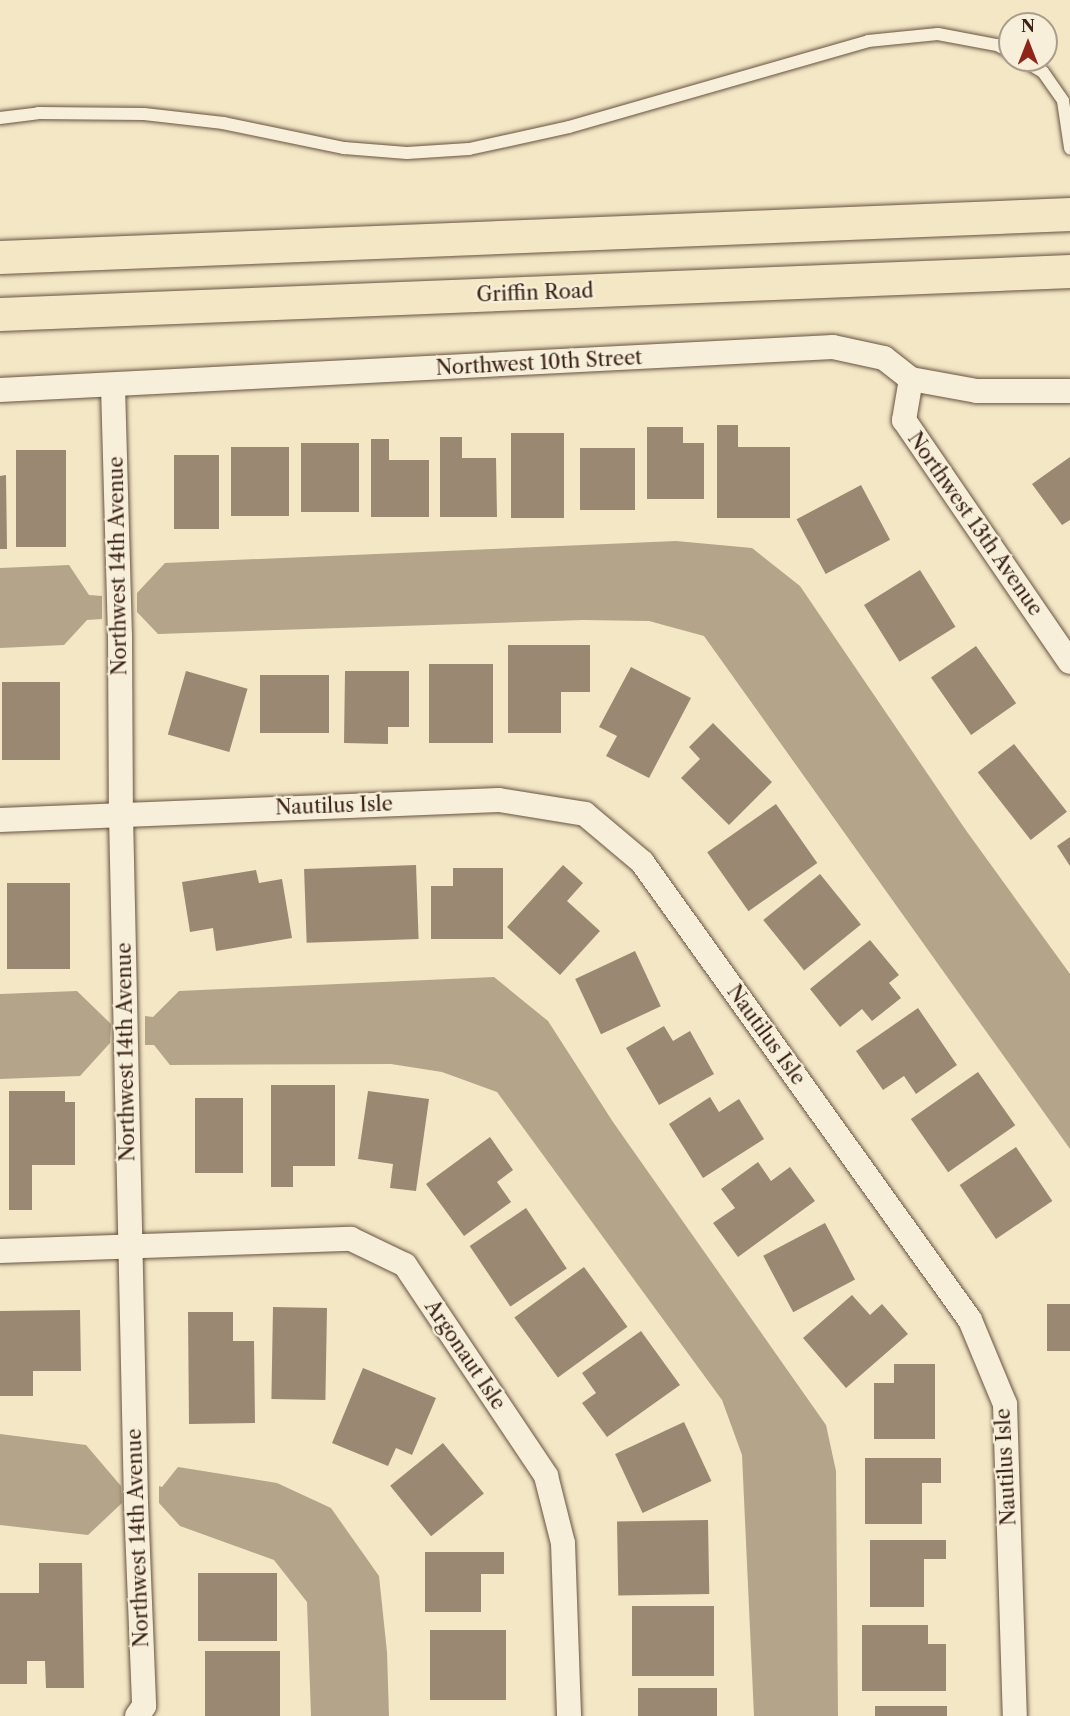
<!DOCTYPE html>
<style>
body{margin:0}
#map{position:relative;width:1070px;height:1716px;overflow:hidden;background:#f3e7c5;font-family:"Libre Caslon Text",serif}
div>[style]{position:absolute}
.water>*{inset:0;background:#b4a48a}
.building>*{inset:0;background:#9a8872;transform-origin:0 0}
.roads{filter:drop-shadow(0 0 2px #685343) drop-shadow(0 0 2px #685343)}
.service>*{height:12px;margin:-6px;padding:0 6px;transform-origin:6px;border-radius:6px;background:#f7efd9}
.minor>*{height:24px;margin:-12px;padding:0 12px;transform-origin:12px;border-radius:12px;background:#f7efd9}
.primary>*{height:33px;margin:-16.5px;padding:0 16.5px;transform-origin:16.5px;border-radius:16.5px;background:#f3e7c5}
span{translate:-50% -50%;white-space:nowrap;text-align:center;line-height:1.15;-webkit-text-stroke:4.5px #f7efd9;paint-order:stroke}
.street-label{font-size:20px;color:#3a2218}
.north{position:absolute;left:998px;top:12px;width:60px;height:60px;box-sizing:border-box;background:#f7efd9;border:2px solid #ab9d8c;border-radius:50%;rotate:0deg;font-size:16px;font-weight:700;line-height:24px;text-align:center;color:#3a2218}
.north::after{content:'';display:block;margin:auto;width:21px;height:27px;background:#8f2418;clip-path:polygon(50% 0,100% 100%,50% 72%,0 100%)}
</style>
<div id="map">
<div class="water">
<i style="clip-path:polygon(676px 541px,752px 548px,800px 586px,965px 829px,1070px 974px,1070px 1149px,704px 636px,649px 621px,583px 620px,158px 634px,137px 612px,137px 593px,165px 563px)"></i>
<i style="clip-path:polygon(69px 565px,89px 595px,102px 596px,102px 619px,87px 620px,64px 645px,0 648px,0 568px)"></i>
<i style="clip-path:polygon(494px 977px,548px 1021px,613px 1122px,826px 1425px,836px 1471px,838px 1716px,754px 1716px,742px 1455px,722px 1400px,497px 1092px,442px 1072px,391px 1064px,170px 1065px,154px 1045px,145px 1045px,145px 1016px,153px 1017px,179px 991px)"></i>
<i style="clip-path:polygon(77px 991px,111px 1024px,110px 1043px,80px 1076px,0 1079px,0 994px)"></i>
<i style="clip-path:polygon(0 1434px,86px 1445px,121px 1486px,122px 1503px,88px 1535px,0 1525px)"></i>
<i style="clip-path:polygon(178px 1467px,277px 1483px,331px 1508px,379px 1576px,387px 1652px,389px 1716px,311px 1716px,307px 1602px,274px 1560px,180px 1526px,159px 1503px,159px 1486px,162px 1487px)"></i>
</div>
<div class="building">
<i style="clip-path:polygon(717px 425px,738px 425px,738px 447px,790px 447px,790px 518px,717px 518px)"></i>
<i style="clip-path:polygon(647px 427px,683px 427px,683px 443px,704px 443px,704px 499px,647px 499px)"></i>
<i style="left:511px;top:433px;width:53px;height:85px"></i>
<i style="clip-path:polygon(440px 437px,462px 437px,462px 458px,496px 458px,497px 517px,440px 517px)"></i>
<i style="clip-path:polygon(371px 439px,389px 439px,389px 460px,429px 460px,429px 517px,371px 517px)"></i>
<i style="left:301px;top:443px;width:58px;height:69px"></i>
<i style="left:231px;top:447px;width:58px;height:69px"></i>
<i style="left:580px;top:448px;width:55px;height:62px"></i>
<i style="left:16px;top:450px;width:50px;height:97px"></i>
<i style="left:174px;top:455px;width:45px;height:74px"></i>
<i style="clip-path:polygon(1070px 457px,1070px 520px,1062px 525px,1032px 484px)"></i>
<i style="clip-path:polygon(6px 475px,7px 549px,0 549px,0 476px)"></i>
<i style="left:861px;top:485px;width:62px;height:73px;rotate:62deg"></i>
<i style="left:920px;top:570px;width:67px;height:66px;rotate:58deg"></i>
<i style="clip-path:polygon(508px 645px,590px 645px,590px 692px,561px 692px,561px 733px,508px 733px)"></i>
<i style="left:976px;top:646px;width:70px;height:55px;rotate:55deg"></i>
<i style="left:429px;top:664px;width:64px;height:79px"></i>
<i style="clip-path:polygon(631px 667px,691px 698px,649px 778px,606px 756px,617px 736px,599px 727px)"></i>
<i style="left:186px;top:671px;width:64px;height:66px;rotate:16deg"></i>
<i style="clip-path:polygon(345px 671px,409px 671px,409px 727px,388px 727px,388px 744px,344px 743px)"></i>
<i style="left:260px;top:675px;width:69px;height:58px"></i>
<i style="left:2px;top:682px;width:58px;height:78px"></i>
<i style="clip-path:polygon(713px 723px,772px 782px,729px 825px,681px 778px,700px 759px,689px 747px)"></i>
<i style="left:1014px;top:744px;width:86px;height:46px;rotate:52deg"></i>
<i style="left:776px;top:804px;width:72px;height:84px;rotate:55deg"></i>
<i style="clip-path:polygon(1070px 837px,1070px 866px,1057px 846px)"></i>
<i style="left:416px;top:865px;width:74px;height:112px;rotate:88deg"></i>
<i style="clip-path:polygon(563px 865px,583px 883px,567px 901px,600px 931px,560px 975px,507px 927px)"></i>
<i style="clip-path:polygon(453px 868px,503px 868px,503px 939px,431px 939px,431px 886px,453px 886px)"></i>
<i style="clip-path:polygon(256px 870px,259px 883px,282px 879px,292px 938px,216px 951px,213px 928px,190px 932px,182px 882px)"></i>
<i style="left:820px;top:874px;width:65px;height:73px;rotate:51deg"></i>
<i style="left:7px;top:883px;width:63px;height:86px"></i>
<i style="clip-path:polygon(870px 940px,899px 975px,889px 983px,901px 998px,872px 1021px,862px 1009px,840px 1027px,810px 989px)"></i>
<i style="left:635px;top:951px;width:61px;height:66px;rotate:65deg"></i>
<i style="clip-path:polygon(918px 1008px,957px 1065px,916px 1094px,904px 1076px,883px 1090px,856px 1051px)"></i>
<i style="clip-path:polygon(664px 1026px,673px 1041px,690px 1031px,714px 1074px,659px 1105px,626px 1048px)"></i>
<i style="left:978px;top:1072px;width:65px;height:82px;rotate:55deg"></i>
<i style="clip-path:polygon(271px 1085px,335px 1085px,335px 1166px,293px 1166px,293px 1187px,271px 1187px)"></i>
<i style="clip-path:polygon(9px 1091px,65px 1091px,65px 1102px,75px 1102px,75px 1165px,32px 1165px,32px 1210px,9px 1210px)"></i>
<i style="clip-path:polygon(368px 1091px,429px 1099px,416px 1191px,390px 1188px,393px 1164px,358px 1159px)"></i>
<i style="clip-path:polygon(710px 1097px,719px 1112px,739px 1099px,764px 1139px,703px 1178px,669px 1124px)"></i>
<i style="left:195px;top:1098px;width:48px;height:75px"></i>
<i style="clip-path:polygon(490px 1137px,513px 1170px,497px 1182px,511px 1202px,464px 1236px,426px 1184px)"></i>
<i style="left:1016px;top:1147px;width:65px;height:68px;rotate:56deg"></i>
<i style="clip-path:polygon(758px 1162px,771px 1181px,790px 1167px,815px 1201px,738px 1257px,713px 1223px,735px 1208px,721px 1189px)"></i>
<i style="left:526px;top:1208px;width:73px;height:68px;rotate:56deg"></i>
<i style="left:825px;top:1223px;width:64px;height:70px;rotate:62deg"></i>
<i style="left:584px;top:1267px;width:74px;height:86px;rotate:54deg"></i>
<i style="clip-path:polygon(852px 1295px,870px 1315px,882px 1304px,908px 1334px,846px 1388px,803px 1338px)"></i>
<i style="left:1070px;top:1304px;width:47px;height:23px;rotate:90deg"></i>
<i style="left:273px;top:1307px;width:54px;height:92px;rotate:1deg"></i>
<i style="clip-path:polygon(80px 1310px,81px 1371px,33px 1371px,33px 1396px,0 1396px,0 1311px)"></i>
<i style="clip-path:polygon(188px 1312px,233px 1312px,233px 1341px,254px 1341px,255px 1423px,189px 1424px)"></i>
<i style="clip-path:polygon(641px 1331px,680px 1385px,607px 1437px,582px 1403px,596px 1393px,582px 1373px)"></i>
<i style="clip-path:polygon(894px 1364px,935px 1364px,935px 1439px,874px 1439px,874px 1383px,894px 1383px)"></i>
<i style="clip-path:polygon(363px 1368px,436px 1398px,412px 1455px,396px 1448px,388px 1466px,332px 1443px)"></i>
<i style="left:684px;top:1422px;width:65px;height:76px;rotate:65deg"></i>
<i style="left:443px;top:1443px;width:65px;height:68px;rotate:51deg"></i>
<i style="clip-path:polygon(865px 1458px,941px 1458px,941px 1483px,922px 1483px,922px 1524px,865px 1524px)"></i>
<i style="left:708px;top:1520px;width:74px;height:91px;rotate:89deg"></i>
<i style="clip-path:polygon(870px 1540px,946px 1540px,946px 1559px,924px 1559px,924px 1607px,870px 1607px)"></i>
<i style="clip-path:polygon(425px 1552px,504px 1552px,504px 1574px,481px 1574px,481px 1612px,425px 1612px)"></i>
<i style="clip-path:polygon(39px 1563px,82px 1563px,84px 1688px,46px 1688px,45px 1661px,27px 1661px,27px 1684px,0 1684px,0 1593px,39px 1593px)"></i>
<i style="left:198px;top:1573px;width:79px;height:68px"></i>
<i style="left:632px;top:1606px;width:82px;height:70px"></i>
<i style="clip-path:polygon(862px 1625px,928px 1625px,928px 1644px,946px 1644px,946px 1691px,862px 1691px)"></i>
<i style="left:430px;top:1630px;width:76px;height:70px"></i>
<i style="left:205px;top:1651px;width:75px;height:65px"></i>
<i style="left:638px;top:1688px;width:79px;height:28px"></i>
<i style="left:875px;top:1706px;width:72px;height:10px"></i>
</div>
<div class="roads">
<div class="service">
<i style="left:1023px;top:60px;width:23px;rotate:31deg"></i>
<i style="left:1043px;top:72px;width:35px;rotate:55deg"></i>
<i style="left:1063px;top:101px;width:48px;rotate:81.5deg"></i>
<i style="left:0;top:118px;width:38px;rotate:-7deg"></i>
<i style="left:38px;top:113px;width:106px;rotate:0.5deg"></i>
<i style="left:144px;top:114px;width:80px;rotate:6.5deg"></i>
<i style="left:223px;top:123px;width:124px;rotate:11.7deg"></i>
<i style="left:344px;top:148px;width:63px;rotate:4.5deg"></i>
<i style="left:407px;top:153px;width:62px;rotate:-3.7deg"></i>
<i style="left:469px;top:149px;width:102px;rotate:-12.4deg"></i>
<i style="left:569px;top:127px;width:311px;rotate:-16deg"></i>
<i style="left:868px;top:41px;width:70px;rotate:-5.7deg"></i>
<i style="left:938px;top:34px;width:60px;rotate:10.6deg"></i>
<i style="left:997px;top:45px;width:15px;rotate:28deg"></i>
</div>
<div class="minor">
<i style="left:911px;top:379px;width:42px;rotate:99.7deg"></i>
<i style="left:904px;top:420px;width:293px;rotate:55.6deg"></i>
<i style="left:113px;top:386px;width:250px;rotate:88.4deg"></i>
<i style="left:120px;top:636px;width:179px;rotate:89.7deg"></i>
<i style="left:121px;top:815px;width:688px;rotate:88.75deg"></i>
<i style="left:136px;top:1503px;width:203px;rotate:87.7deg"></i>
<i style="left:144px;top:1706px;width:12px;rotate:125deg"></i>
<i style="left:0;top:390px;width:834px;rotate:-2.96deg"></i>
<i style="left:833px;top:347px;width:52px;rotate:12.2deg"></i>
<i style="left:884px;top:358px;width:34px;rotate:38deg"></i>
<i style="left:911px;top:379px;width:67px;rotate:10.3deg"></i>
<i style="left:977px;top:391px;width:93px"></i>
<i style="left:0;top:820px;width:499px;rotate:-2.3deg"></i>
<i style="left:499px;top:800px;width:87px;rotate:9.2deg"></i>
<i style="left:585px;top:814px;width:75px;rotate:40.1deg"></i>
<i style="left:642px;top:862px;width:563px;rotate:54.39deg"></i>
<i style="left:970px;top:1320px;width:91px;rotate:67.4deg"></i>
<i style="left:1005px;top:1404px;width:312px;rotate:88.2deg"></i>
<i style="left:0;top:1251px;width:351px;rotate:-2deg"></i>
<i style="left:351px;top:1239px;width:60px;rotate:25.7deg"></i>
<i style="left:405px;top:1265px;width:254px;rotate:56.2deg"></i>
<i style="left:546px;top:1476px;width:69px;rotate:75.8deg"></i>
<i style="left:563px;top:1543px;width:173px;rotate:88deg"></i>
</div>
<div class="primary">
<i style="left:0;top:257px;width:1071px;rotate:-2.3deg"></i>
<i style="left:0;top:314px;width:1071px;rotate:-2.3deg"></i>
</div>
</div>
<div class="street-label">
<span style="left:535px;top:293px;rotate:-2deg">Griffin Road</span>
<span style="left:539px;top:363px;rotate:-3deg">Northwest 10th Street</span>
<span style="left:975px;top:524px;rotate:55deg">Northwest 13th Avenue</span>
<span style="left:118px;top:566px;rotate:-91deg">Northwest 14th Avenue</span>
<span style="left:334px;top:806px;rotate:-2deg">Nautilus Isle</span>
<span style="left:766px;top:1035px;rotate:54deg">Nautilus Isle</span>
<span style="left:126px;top:1052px;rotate:-91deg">Northwest 14th Avenue</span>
<span style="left:465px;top:1355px;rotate:56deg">Argonaut Isle</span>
<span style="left:1006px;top:1467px;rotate:-93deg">Nautilus Isle</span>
<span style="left:138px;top:1538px;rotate:-92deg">Northwest 14th Avenue</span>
</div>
<div class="north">N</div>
</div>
